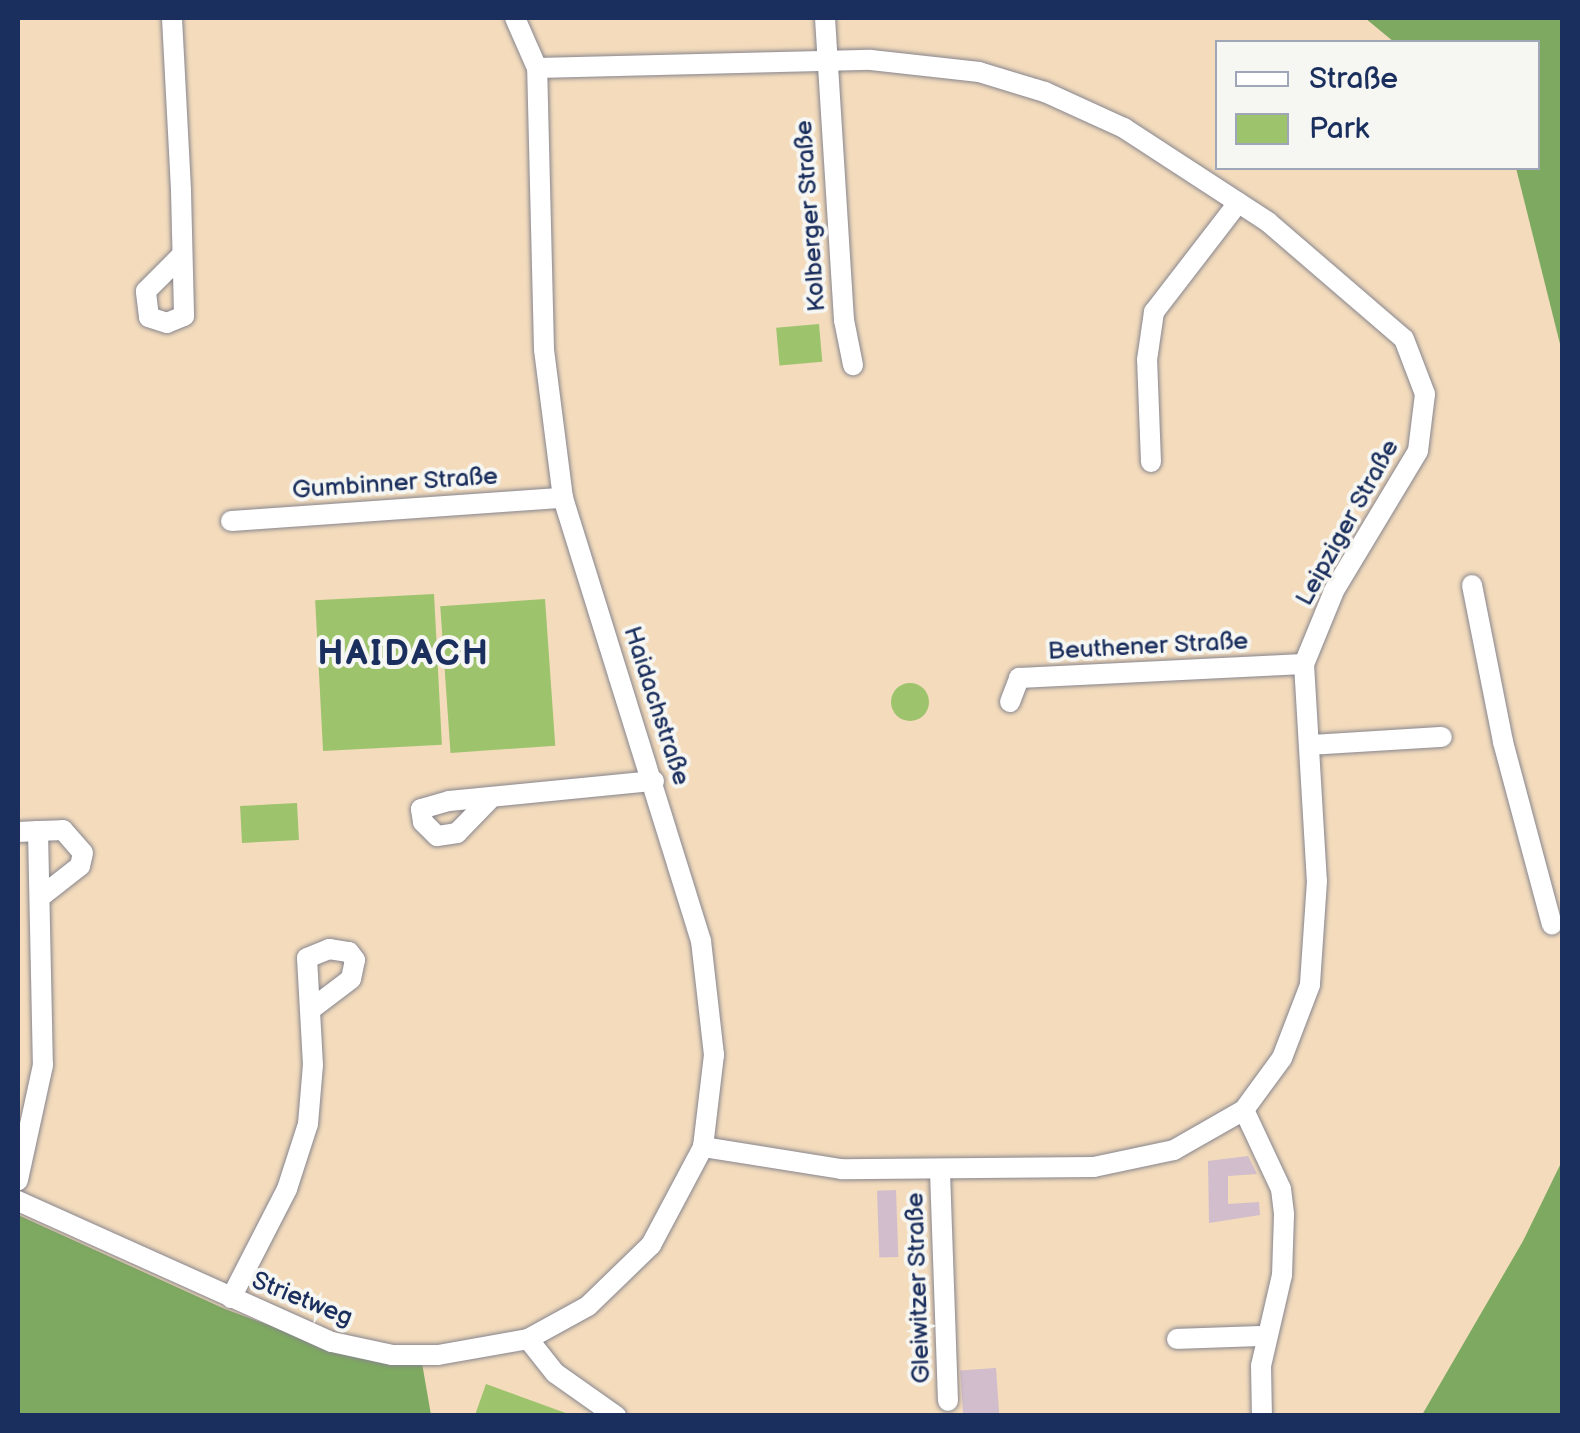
<!DOCTYPE html>
<meta charset="utf-8">
<style>
body{margin:0}
#map{position:relative;width:1580px;height:1433px;overflow:hidden;background:#f3dbbc;font-family:"Balsamiq Sans",sans-serif}
div>[style]{position:absolute}
.industrial>*{inset:0;background:#d1bdcb;transform-origin:0 0}
.green>*{inset:0;background:#9ec36d;transform-origin:0 0}
.round{border-radius:50%}
.forest>*{inset:0;background:#7ea960}
.roads{filter:drop-shadow(0 0 2px #87858d) drop-shadow(0 0 2px #87858d)}
.minor>*{height:20px;margin:-10px;padding:0 10px;transform-origin:10px;border-radius:10px;background:#fff}
span{translate:-50% -50%;white-space:nowrap;text-align:center;line-height:1.15;-webkit-text-stroke:8px #f6f6f2;paint-order:stroke}
.street-label{font-size:25px;color:#1b2f5e}
.district-label{font-size:35px;color:#1b2f5e;font-weight:700;letter-spacing:2.5px}
.frame{position:absolute;inset:0;border:20px solid #1b2f5e;pointer-events:none}
.legend{position:absolute;left:1215px;top:40px;width:325px;height:130px;box-sizing:border-box;background:#f6f6f2;border:2px solid #9ea6b7;margin:0;padding:12px 18px;list-style:none;font-size:30px;color:#1b2f5e}
.legend li{display:flex;align-items:center;gap:20px;height:50px}
.legend b{width:50px;border:2px solid #9ea6b7}
</style>
<div id="map">
<div class="industrial">
<i style="clip-path:polygon(1248px 1156px,1257px 1174px,1228px 1176px,1228px 1204px,1259px 1202px,1260px 1215px,1209px 1223px,1208px 1161px)"></i>
<i style="left:896px;top:1190px;width:67px;height:19px;rotate:88deg"></i>
<i style="left:996px;top:1368px;width:47px;height:36px;rotate:86deg"></i>
</div>
<div class="green">
<i style="left:819px;top:324px;width:38px;height:43px;rotate:85deg"></i>
<i style="left:434px;top:594px;width:151px;height:119px;rotate:87deg"></i>
<i style="left:545px;top:599px;width:147px;height:105px;rotate:86deg"></i>
<i class="round" style="left:891px;top:683px;width:38px;height:38px"></i>
<i style="left:297px;top:803px;width:37px;height:57px;rotate:87deg"></i>
<i style="clip-path:polygon(486px 1384px,571px 1415px,572px 1415px,475px 1415px)"></i>
</div>
<div class="forest">
<i style="clip-path:polygon(1365px 18px,1562px 18px,1562px 352px,1516px 168px,1538px 168px,1538px 42px,1394px 42px)"></i>
<i style="clip-path:polygon(1562px 1161px,1562px 1415px,1422px 1415px,1523px 1241px)"></i>
<i style="clip-path:polygon(18px 1215px,225px 1309px,331px 1348px,422px 1363px,431px 1415px,18px 1416px)"></i>
</div>
<div class="roads">
<div class="minor">
<i style="left:172px;top:18px;width:173px;rotate:87deg"></i>
<i style="left:181px;top:191px;width:125px;rotate:88.6deg"></i>
<i style="left:184px;top:316px;width:18px;rotate:158deg"></i>
<i style="left:167px;top:323px;width:19px;rotate:-162deg"></i>
<i style="left:149px;top:317px;width:26px;rotate:-97deg"></i>
<i style="left:146px;top:291px;width:51px;rotate:-45deg"></i>
<i style="left:825px;top:18px;width:303px;rotate:86.4deg"></i>
<i style="left:844px;top:320px;width:46px;rotate:78.7deg"></i>
<i style="left:537px;top:68px;width:334px;rotate:-1.4deg"></i>
<i style="left:871px;top:60px;width:109px;rotate:6.3deg"></i>
<i style="left:979px;top:72px;width:69px;rotate:16.9deg"></i>
<i style="left:1045px;top:92px;width:87px;rotate:24.5deg"></i>
<i style="left:1124px;top:128px;width:172px;rotate:33.1deg"></i>
<i style="left:1268px;top:222px;width:179px;rotate:40.7deg"></i>
<i style="left:1404px;top:339px;width:59px;rotate:69.1deg"></i>
<i style="left:1425px;top:394px;width:57px;rotate:97deg"></i>
<i style="left:1418px;top:451px;width:163px;rotate:121deg"></i>
<i style="left:1334px;top:591px;width:79px;rotate:112.3deg"></i>
<i style="left:1304px;top:664px;width:217px;rotate:86.6deg"></i>
<i style="left:1317px;top:881px;width:104px;rotate:93.9deg"></i>
<i style="left:1310px;top:985px;width:78px;rotate:111deg"></i>
<i style="left:1282px;top:1058px;width:64px;rotate:126.2deg"></i>
<i style="left:1244px;top:1110px;width:81px;rotate:150.3deg"></i>
<i style="left:1174px;top:1150px;width:82px;rotate:168deg"></i>
<i style="left:1094px;top:1167px;width:253px;rotate:179.5deg"></i>
<i style="left:841px;top:1169px;width:140px;rotate:-170.9deg"></i>
<i style="left:1151px;top:462px;width:102px;rotate:-92.2deg"></i>
<i style="left:1147px;top:360px;width:49px;rotate:-81.7deg"></i>
<i style="left:1154px;top:312px;width:138px;rotate:-52.4deg"></i>
<i style="left:231px;top:521px;width:333px;rotate:-4deg"></i>
<i style="left:1472px;top:585px;width:160px;rotate:78.8deg"></i>
<i style="left:1503px;top:742px;width:189px;rotate:75deg"></i>
<i style="left:1010px;top:702px;width:26px;rotate:-69deg"></i>
<i style="left:1019px;top:678px;width:285px;rotate:-2.8deg"></i>
<i style="left:1310px;top:745px;width:132px;rotate:-3.5deg"></i>
<i style="left:489px;top:800px;width:46px;rotate:134.1deg"></i>
<i style="left:457px;top:833px;width:20px;rotate:171deg"></i>
<i style="left:437px;top:836px;width:20px;rotate:-135deg"></i>
<i style="left:423px;top:822px;width:13px;rotate:-99deg"></i>
<i style="left:421px;top:809px;width:29px;rotate:-16deg"></i>
<i style="left:449px;top:801px;width:206px;rotate:-5.6deg"></i>
<i style="left:38px;top:831px;width:25px;rotate:-2deg"></i>
<i style="left:63px;top:830px;width:30px;rotate:49deg"></i>
<i style="left:83px;top:853px;width:13px;rotate:103deg"></i>
<i style="left:80px;top:866px;width:47px;rotate:141.9deg"></i>
<i style="left:18px;top:832px;width:20px;rotate:-3deg"></i>
<i style="left:38px;top:831px;width:234px;rotate:88.8deg"></i>
<i style="left:43px;top:1065px;width:118px;rotate:102.3deg"></i>
<i style="left:1244px;top:1110px;width:87px;rotate:64.9deg"></i>
<i style="left:1281px;top:1189px;width:26px;rotate:83deg"></i>
<i style="left:1284px;top:1215px;width:60px;rotate:91.9deg"></i>
<i style="left:1282px;top:1275px;width:93px;rotate:103deg"></i>
<i style="left:1261px;top:1366px;width:50px;rotate:88.9deg"></i>
<i style="left:940px;top:1172px;width:229px;rotate:88deg"></i>
<i style="left:18px;top:1201px;width:344px;rotate:24.2deg"></i>
<i style="left:332px;top:1342px;width:61px;rotate:12.2deg"></i>
<i style="left:392px;top:1355px;width:46px"></i>
<i style="left:438px;top:1355px;width:91px;rotate:-10.1deg"></i>
<i style="left:528px;top:1339px;width:68px;rotate:-28.8deg"></i>
<i style="left:588px;top:1306px;width:88px;rotate:-44.1deg"></i>
<i style="left:651px;top:1245px;width:111px;rotate:-62deg"></i>
<i style="left:703px;top:1147px;width:93px;rotate:-83.2deg"></i>
<i style="left:714px;top:1055px;width:115px;rotate:-96.5deg"></i>
<i style="left:701px;top:941px;width:464px;rotate:-107.3deg"></i>
<i style="left:563px;top:498px;width:150px;rotate:-97.3deg"></i>
<i style="left:544px;top:349px;width:281px;rotate:-91.4deg"></i>
<i style="left:537px;top:68px;width:55px;rotate:-113.7deg"></i>
<i style="left:231px;top:1298px;width:123px;rotate:-62.8deg"></i>
<i style="left:287px;top:1189px;width:68px;rotate:-72.1deg"></i>
<i style="left:308px;top:1124px;width:59px;rotate:-85.2deg"></i>
<i style="left:313px;top:1065px;width:107px;rotate:-93.2deg"></i>
<i style="left:307px;top:958px;width:24px;rotate:-22deg"></i>
<i style="left:329px;top:949px;width:20px;rotate:9deg"></i>
<i style="left:349px;top:952px;width:10px;rotate:53deg"></i>
<i style="left:355px;top:960px;width:19px;rotate:102deg"></i>
<i style="left:351px;top:979px;width:51px;rotate:142.9deg"></i>
<i style="left:528px;top:1339px;width:43px;rotate:51.5deg"></i>
<i style="left:555px;top:1373px;width:75px;rotate:35.2deg"></i>
<i style="left:1177px;top:1339px;width:88px;rotate:-2deg"></i>
</div>
</div>
<div class="street-label">
<span style="left:811px;top:216px;rotate:-94deg">Kolberger Straße</span>
<span style="left:395px;top:484px;rotate:-4deg">Gumbinner Straße</span>
<span style="left:1348px;top:523px;rotate:-61deg">Leipziger Straße</span>
<span style="left:1148px;top:647px;rotate:-3deg">Beuthener Straße</span>
<span style="left:656px;top:706px;rotate:72deg">Haidachstraße</span>
<span style="left:919px;top:1288px;rotate:-92deg">Gleiwitzer Straße</span>
<span style="left:302px;top:1300px;rotate:22deg">Strietweg</span>
</div>
<div class="district-label">
<span style="left:404px;top:655px">HAIDACH</span>
</div>
<div class="frame"></div>
<ul class="legend">
<li><b style="height:12px;background:#fff"></b>Straße</li>
<li><b style="height:28px;background:#9ec36d"></b>Park</li>
</ul>
</div>
